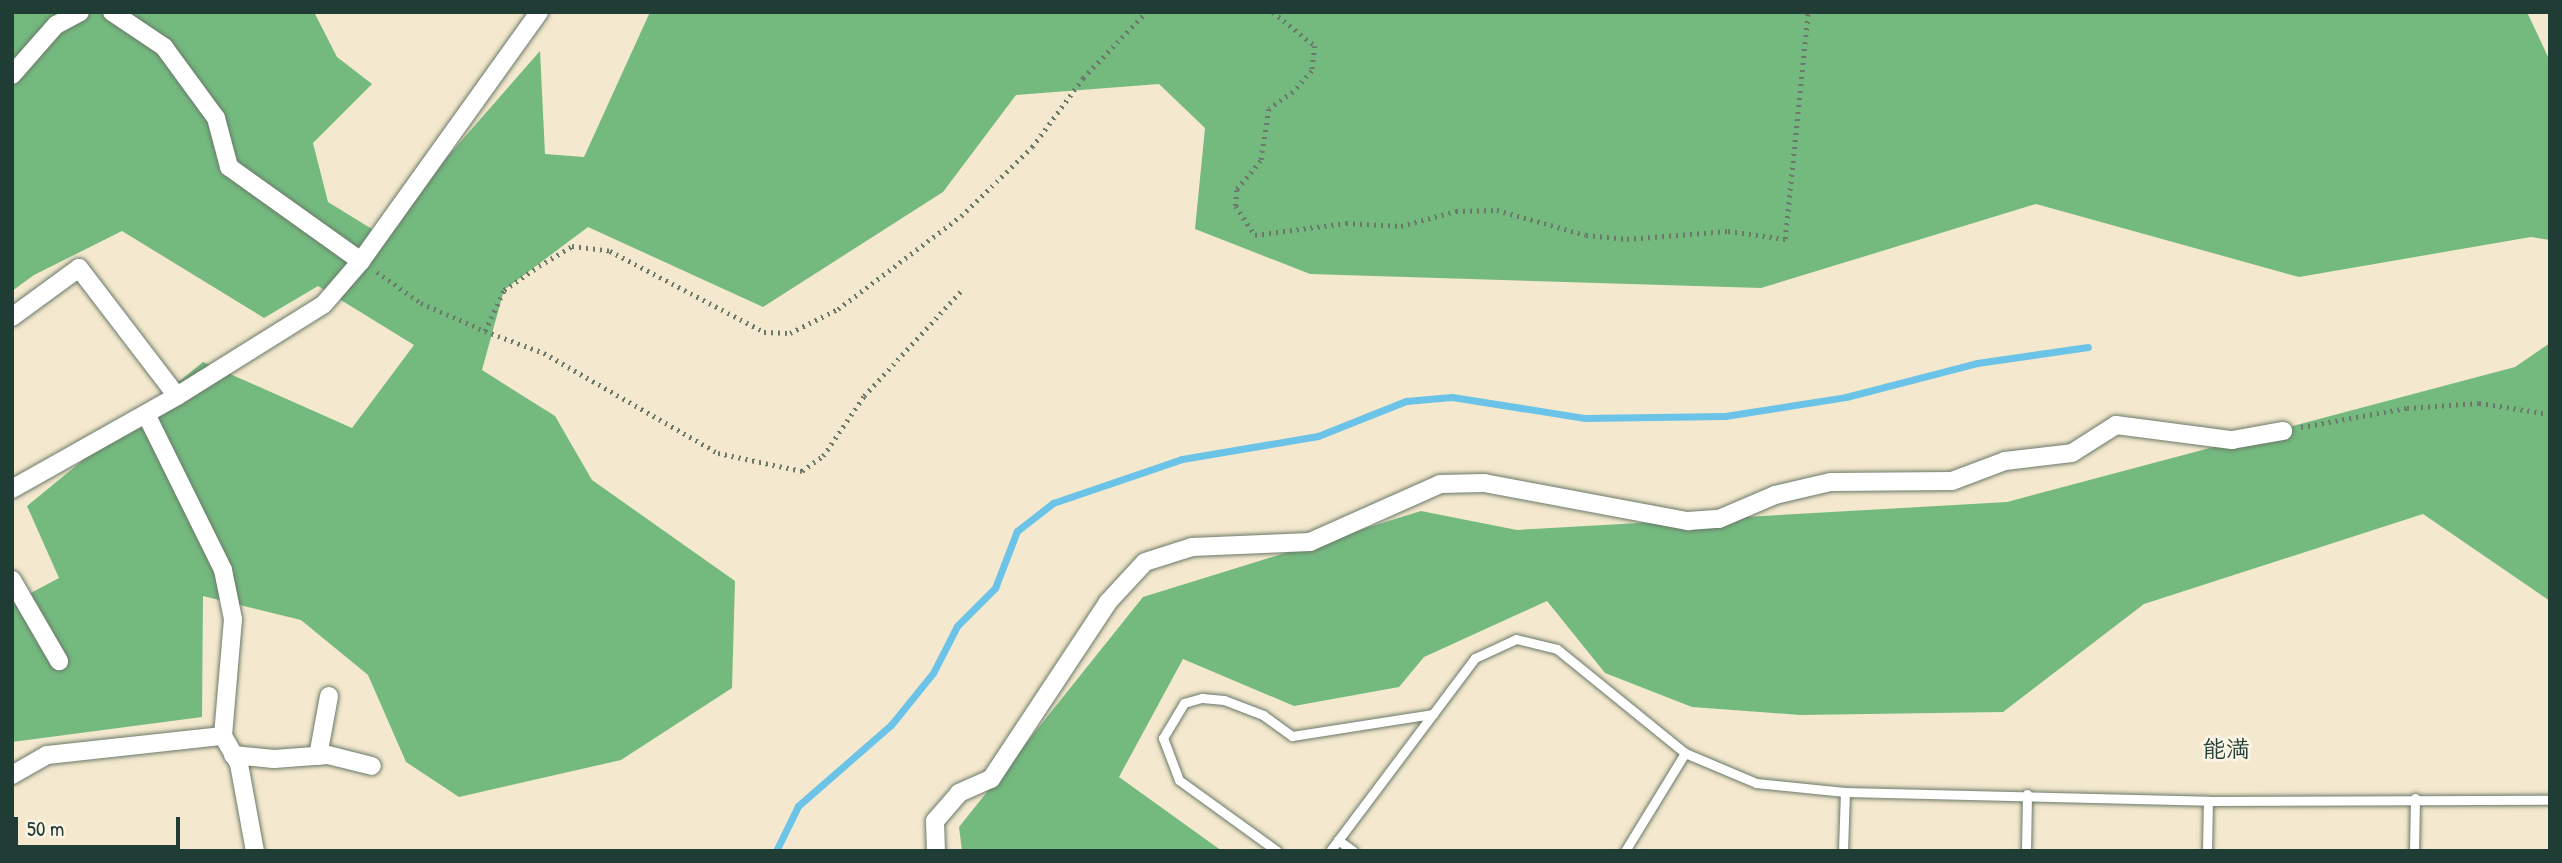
<!DOCTYPE html>
<meta charset="utf-8">
<style>
body{margin:0}
#map{position:relative;width:2562px;height:863px;overflow:hidden;background:#f4e9ce;font-family:"Patrick Hand","Klee One",sans-serif}
div>[style]{position:absolute}
.forest>*{inset:0;background:#74ba7f}
.stream>*{height:7px;margin:-3.5px;padding:0 3.5px;transform-origin:3.5px;border-radius:3.5px;background:#6bc3e8}
.path>*{height:4.5px;margin-top:-2.25px;transform-origin:0;background:repeating-linear-gradient(90deg,#6a796a 0 2px,transparent 0 7px)}
.roads{filter:drop-shadow(0 0 2px #6a796a) drop-shadow(0 0 2px #6a796a)}
.lane>*{height:9px;margin:-4.5px;padding:0 4.5px;transform-origin:4.5px;border-radius:4.5px;background:#fff}
.street>*{height:18px;margin:-9px;padding:0 9px;transform-origin:9px;border-radius:9px;background:#fff}
span{translate:-50% -50%;white-space:nowrap;text-align:center;line-height:1.15;-webkit-text-stroke:6px #fcf5e5;paint-order:stroke}
.quarter-label{font-size:24px;color:#1f3d34;font-weight:700}
.frame{position:absolute;inset:0;border:14px solid #1f3d34;pointer-events:none}
.scale{position:absolute;left:14px;top:817px;width:166px;height:32px;box-sizing:border-box;border:4px solid #1f3d34;border-top:0;padding-left:9px;font-size:21px;line-height:24px;white-space:nowrap;color:#1f3d34;-webkit-text-stroke:5px #fcf5e5;paint-order:stroke}
</style>
<div id="map">
<div class="forest">
<i style="clip-path:polygon(12px 12px,314px 12px,337px 57px,372px 84px,313px 143px,328px 202px,380px 234px,540px 51px,545px 154px,584px 157px,650px 12px,2527px 12px,2550px 61px,2550px 240px,2531px 237px,2299px 277px,2036px 204px,1761px 288px,1310px 274px,1195px 229px,1205px 128px,1159px 84px,1016px 95px,943px 192px,763px 307px,588px 227px,504px 290px,482px 370px,555px 416px,592px 480px,735px 581px,732px 688px,621px 760px,459px 797px,406px 762px,368px 675px,301px 620px,203px 596px,202px 717px,12px 742px,12px 603px,59px 578px,27px 506px,203px 362px,352px 428px,414px 345px,318px 286px,264px 318px,122px 231px,34px 275px,12px 291px)"></i>
<i style="clip-path:polygon(2550px 343px,2550px 601px,2423px 514px,2144px 604px,2003px 712px,1800px 715px,1692px 707px,1605px 673px,1547px 601px,1424px 657px,1399px 687px,1294px 706px,1183px 659px,1119px 777px,1222px 851px,962px 851px,959px 827px,1143px 597px,1421px 511px,1517px 530px,2007px 502px,2515px 367px)"></i>
</div>
<div class="stream">
<i style="left:776px;top:851px;width:50px;rotate:-63.9deg"></i>
<i style="left:798px;top:806px;width:123px;rotate:-41.1deg"></i>
<i style="left:891px;top:725px;width:67px;rotate:-51.1deg"></i>
<i style="left:933px;top:673px;width:53px;rotate:-62.9deg"></i>
<i style="left:957px;top:626px;width:54px;rotate:-45deg"></i>
<i style="left:995px;top:588px;width:61px;rotate:-68.9deg"></i>
<i style="left:1017px;top:531px;width:46px;rotate:-37.9deg"></i>
<i style="left:1053px;top:503px;width:136px;rotate:-18.8deg"></i>
<i style="left:1182px;top:459px;width:138px;rotate:-9.6deg"></i>
<i style="left:1318px;top:436px;width:95px;rotate:-21.7deg"></i>
<i style="left:1406px;top:401px;width:46px;rotate:-5deg"></i>
<i style="left:1452px;top:397px;width:135px;rotate:9deg"></i>
<i style="left:1585px;top:418px;width:140px;rotate:-0.8deg"></i>
<i style="left:1725px;top:416px;width:122px;rotate:-8.9deg"></i>
<i style="left:1846px;top:397px;width:135px;rotate:-14.5deg"></i>
<i style="left:1977px;top:363px;width:112px;rotate:-8.2deg"></i>
</div>
<div class="path">
<i style="left:1273px;top:12px;width:54px;rotate:39deg"></i>
<i style="left:1315px;top:46px;width:25px;rotate:97deg"></i>
<i style="left:1312px;top:71px;width:28px;rotate:132deg"></i>
<i style="left:1293px;top:92px;width:29px;rotate:145deg"></i>
<i style="left:1269px;top:109px;width:53px;rotate:98.7deg"></i>
<i style="left:1261px;top:161px;width:38px;rotate:130deg"></i>
<i style="left:1237px;top:190px;width:16px;rotate:94deg"></i>
<i style="left:1236px;top:206px;width:35px;rotate:57deg"></i>
<i style="left:1255px;top:235px;width:92px;rotate:-7.5deg"></i>
<i style="left:1346px;top:223px;width:55px;rotate:3.1deg"></i>
<i style="left:1401px;top:226px;width:57px;rotate:-15.3deg"></i>
<i style="left:1456px;top:211px;width:41px;rotate:-1.4deg"></i>
<i style="left:1497px;top:210px;width:92px;rotate:15.7deg"></i>
<i style="left:1586px;top:235px;width:41px;rotate:5.6deg"></i>
<i style="left:1627px;top:239px;width:101px;rotate:-4.5deg"></i>
<i style="left:1728px;top:231px;width:58px;rotate:8deg"></i>
<i style="left:1785px;top:239px;width:228px;rotate:-84.2deg"></i>
<i style="left:377px;top:272px;width:54px;rotate:35.2deg"></i>
<i style="left:421px;top:303px;width:70px;rotate:23.6deg"></i>
<i style="left:485px;top:331px;width:45px;rotate:-65.1deg"></i>
<i style="left:504px;top:290px;width:42px;rotate:-34.4deg"></i>
<i style="left:539px;top:266px;width:39px;rotate:-31deg"></i>
<i style="left:572px;top:246px;width:38px;rotate:7deg"></i>
<i style="left:610px;top:251px;width:174px;rotate:27.7deg"></i>
<i style="left:764px;top:332px;width:26px;rotate:2deg"></i>
<i style="left:790px;top:333px;width:54px;rotate:-26.6deg"></i>
<i style="left:838px;top:309px;width:154px;rotate:-37.1deg"></i>
<i style="left:961px;top:216px;width:99px;rotate:-44.2deg"></i>
<i style="left:1032px;top:147px;width:86px;rotate:-53.5deg"></i>
<i style="left:1083px;top:78px;width:91px;rotate:-46.3deg"></i>
<i style="left:485px;top:331px;width:63px;rotate:20.4deg"></i>
<i style="left:544px;top:353px;width:201px;rotate:29.9deg"></i>
<i style="left:718px;top:453px;width:86px;rotate:12.1deg"></i>
<i style="left:802px;top:471px;width:26px;rotate:-36deg"></i>
<i style="left:823px;top:456px;width:73px;rotate:-55.7deg"></i>
<i style="left:864px;top:396px;width:143px;rotate:-47.3deg"></i>
<i style="left:2301px;top:427px;width:108px;rotate:-10.2deg"></i>
<i style="left:2407px;top:408px;width:72px;rotate:-4deg"></i>
<i style="left:2479px;top:403px;width:72px;rotate:8.8deg"></i>
</div>
<div class="roads">
<div class="lane">
<i style="left:1338px;top:840px;width:19px;rotate:36deg"></i>
<i style="left:1277px;top:851px;width:121px;rotate:-144.1deg"></i>
<i style="left:1179px;top:780px;width:45px;rotate:-110.9deg"></i>
<i style="left:1163px;top:738px;width:41px;rotate:-59deg"></i>
<i style="left:1184px;top:703px;width:19px;rotate:-16deg"></i>
<i style="left:1202px;top:698px;width:22px;rotate:5deg"></i>
<i style="left:1224px;top:700px;width:42px;rotate:21deg"></i>
<i style="left:1263px;top:715px;width:36px;rotate:36deg"></i>
<i style="left:1292px;top:736px;width:143px;rotate:-8.9deg"></i>
<i style="left:1330px;top:851px;width:241px;rotate:-53.1deg"></i>
<i style="left:1475px;top:658px;width:45px;rotate:-24.9deg"></i>
<i style="left:1516px;top:639px;width:42px;rotate:13.7deg"></i>
<i style="left:1557px;top:649px;width:165px;rotate:39.1deg"></i>
<i style="left:1685px;top:753px;width:77px;rotate:22.9deg"></i>
<i style="left:1756px;top:783px;width:89px;rotate:5.8deg"></i>
<i style="left:1845px;top:792px;width:363px;rotate:1.4deg"></i>
<i style="left:2208px;top:801px;width:342px;rotate:-0.2deg"></i>
<i style="left:1625px;top:851px;width:115px;rotate:-58.5deg"></i>
<i style="left:1843px;top:851px;width:59px;rotate:-88.1deg"></i>
<i style="left:2026px;top:851px;width:57px;rotate:-89deg"></i>
<i style="left:2207px;top:851px;width:50px;rotate:-88.9deg"></i>
<i style="left:2414px;top:851px;width:53px;rotate:-88.9deg"></i>
</div>
<div class="street">
<i style="left:112px;top:12px;width:63px;rotate:33.9deg"></i>
<i style="left:164px;top:47px;width:88px;rotate:53.8deg"></i>
<i style="left:216px;top:118px;width:51px;rotate:75.1deg"></i>
<i style="left:229px;top:167px;width:162px;rotate:35.5deg"></i>
<i style="left:12px;top:75px;width:67px;rotate:-48.7deg"></i>
<i style="left:56px;top:25px;width:27px;rotate:-28deg"></i>
<i style="left:12px;top:317px;width:83px;rotate:-36.2deg"></i>
<i style="left:79px;top:268px;width:161px;rotate:52.6deg"></i>
<i style="left:146px;top:414px;width:174px;rotate:63.7deg"></i>
<i style="left:223px;top:570px;width:50px;rotate:78.5deg"></i>
<i style="left:233px;top:619px;width:117px;rotate:94.9deg"></i>
<i style="left:223px;top:736px;width:32px;rotate:60deg"></i>
<i style="left:239px;top:764px;width:88px;rotate:79.6deg"></i>
<i style="left:12px;top:489px;width:189px;rotate:-29.4deg"></i>
<i style="left:177px;top:396px;width:173px;rotate:-32deg"></i>
<i style="left:324px;top:304px;width:57px;rotate:-49.3deg"></i>
<i style="left:361px;top:261px;width:306px;rotate:-54.4deg"></i>
<i style="left:12px;top:580px;width:94px;rotate:59.9deg"></i>
<i style="left:233px;top:755px;width:41px;rotate:5.6deg"></i>
<i style="left:274px;top:759px;width:54px;rotate:-4.2deg"></i>
<i style="left:328px;top:755px;width:45px;rotate:14deg"></i>
<i style="left:318px;top:756px;width:61px;rotate:-79.6deg"></i>
<i style="left:12px;top:775px;width:40px;rotate:-29.7deg"></i>
<i style="left:47px;top:755px;width:177px;rotate:-6.2deg"></i>
<i style="left:936px;top:851px;width:30px;rotate:-92deg"></i>
<i style="left:935px;top:821px;width:37px;rotate:-49deg"></i>
<i style="left:959px;top:793px;width:35px;rotate:-24deg"></i>
<i style="left:991px;top:779px;width:212px;rotate:-56.5deg"></i>
<i style="left:1108px;top:602px;width:54px;rotate:-47.2deg"></i>
<i style="left:1145px;top:562px;width:49px;rotate:-17.7deg"></i>
<i style="left:1192px;top:547px;width:118px;rotate:-2.4deg"></i>
<i style="left:1310px;top:542px;width:142px;rotate:-24deg"></i>
<i style="left:1440px;top:484px;width:44px;rotate:-1.3deg"></i>
<i style="left:1484px;top:483px;width:208px;rotate:10.6deg"></i>
<i style="left:1688px;top:521px;width:31px;rotate:-4deg"></i>
<i style="left:1719px;top:519px;width:61px;rotate:-23.2deg"></i>
<i style="left:1775px;top:495px;width:57px;rotate:-13.1deg"></i>
<i style="left:1831px;top:482px;width:121px;rotate:-0.5deg"></i>
<i style="left:1952px;top:481px;width:57px;rotate:-20.7deg"></i>
<i style="left:2005px;top:461px;width:67px;rotate:-6.8deg"></i>
<i style="left:2072px;top:453px;width:52px;rotate:-32.5deg"></i>
<i style="left:2116px;top:425px;width:117px;rotate:7.4deg"></i>
<i style="left:2232px;top:440px;width:52px;rotate:-10deg"></i>
</div>
</div>
<div class="quarter-label">
<span style="left:2226px;top:749px">能満</span>
</div>
<div class="frame"></div>
<div class="scale">50 m</div>
</div>
